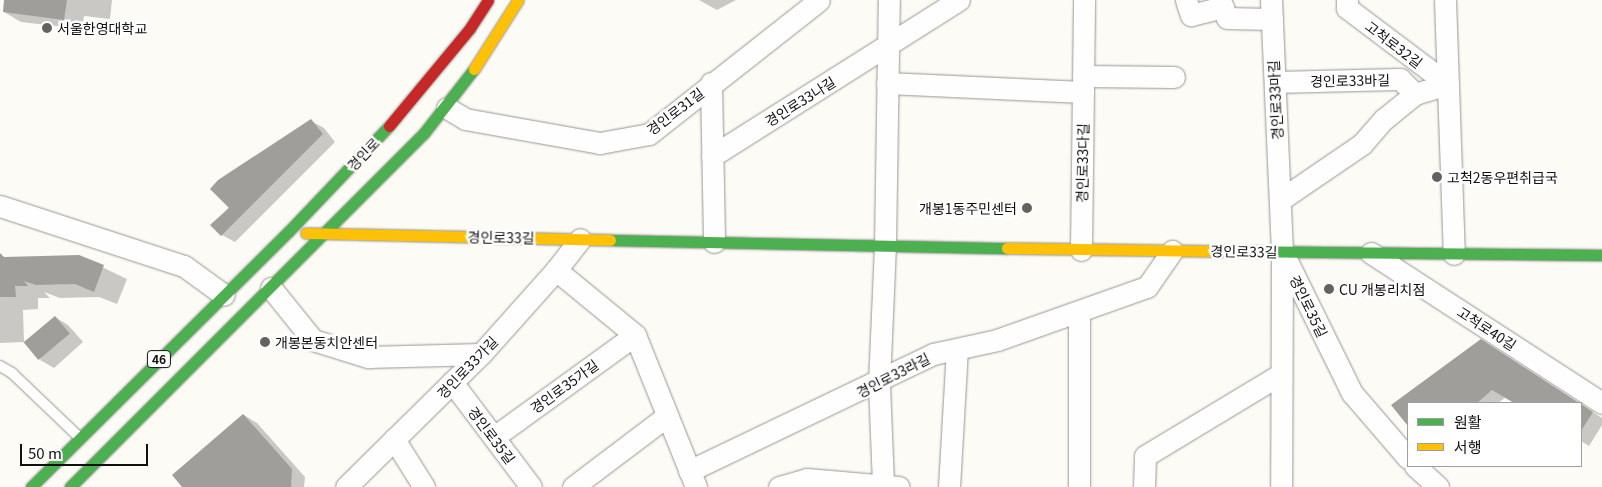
<!DOCTYPE html>
<meta charset="utf-8">
<style>
body{margin:0}
#map{position:relative;width:1602px;height:487px;overflow:hidden;background:#fcfbf5;font-family:Georgia,"Noto Sans KR",serif}
div>[style]{position:absolute}
.shadow>*{inset:0;background:#0003}
.building>*{inset:0;background:#a09e9a;transform-origin:0 0}
.roads{filter:drop-shadow(0 0 1px #969693) drop-shadow(0 0 1px #969693)}
.lane>*{height:10px;margin:-5px;padding:0 5px;transform-origin:5px;border-radius:5px;background:#fffefe}
.street>*{height:21px;margin:-10.5px;padding:0 10.5px;transform-origin:10.5px;border-radius:10.5px;background:#fffefe}
.fast>*{height:11px;margin:-5.5px;padding:0 5.5px;transform-origin:5.5px;border-radius:5.5px;background:#4caf50}
.slow>*{height:11px;margin:-5.5px;padding:0 5.5px;transform-origin:5.5px;border-radius:5.5px;background:#ffc107}
.jam>*{height:11px;margin:-5.5px;padding:0 5.5px;transform-origin:5.5px;border-radius:5.5px;background:#c62828}
.dots>*{width:14px;height:14px;translate:-50% -50%;box-sizing:border-box;border:2px solid #fff;border-radius:50%}
span{translate:-50% -50%;white-space:nowrap;text-align:center;line-height:1.15;-webkit-text-stroke:5px #fff;paint-order:stroke}
.shield-label span{padding:1px 4px;background:#fff;border:1px solid;border-radius:4px;-webkit-text-stroke-width:0}
.shield-label{font-size:12px;color:#101010;font-weight:700}
.poi-label{font-size:14px;color:#101010}
.left{translate:0 -50%;text-align:left}
.right{translate:-100% -50%;text-align:right}
.street-label{font-size:14px;color:#101010}
.legend{position:absolute;left:1407px;top:402px;width:175px;height:65px;box-sizing:border-box;background:#fff;border:1px solid #9f9f9f;margin:0;padding:6px 9px;list-style:none;font-size:15px;color:#101010}
.legend li{display:flex;align-items:center;gap:10px;height:25px}
.legend b{width:25px;border:1px solid #9f9f9f}
.scale{position:absolute;left:20px;top:444px;width:128px;height:22px;box-sizing:border-box;border:2px solid #101010;border-top:0;padding-left:6px;font-size:15px;line-height:18px;white-space:nowrap;color:#101010;-webkit-text-stroke:4px #fff;paint-order:stroke}
</style>
<div id="map">
<div class="shadow">
<i style="clip-path:polygon(6px 0,112px 0,110px 19px,84px 16px,82px 29px,21px 22px,4px 12px)"></i>
<i style="clip-path:polygon(699px 0,736px 0,717px 10px)"></i>
<i style="clip-path:polygon(311px 121px,324px 128px,335px 142px,235px 242px,222px 235px,212px 225px)"></i>
<i style="clip-path:polygon(79px 256px,127px 279px,117px 304px,99px 297px,60px 298px,44px 292px,50px 298px,38px 298px,38px 309px,23px 310px,24px 342px,0 343px,0 258px)"></i>
<i style="clip-path:polygon(55px 317px,68px 325px,83px 342px,54px 368px,40px 360px)"></i>
<i style="clip-path:polygon(1494px 349px,1579px 403px,1516px 403px,1506px 397px,1498px 403px,1408px 403px,1408px 424px,1393px 405px)"></i>
<i style="clip-path:polygon(1581px 405px,1602px 418px,1602px 425px,1589px 446px,1581px 441px)"></i>
<i style="clip-path:polygon(244px 415px,257px 423px,305px 477px,304px 487px,184px 487px)"></i>
</div>
<div class="building">
<i style="clip-path:polygon(4px 0,67px 0,64px 20px,3px 12px)"></i>
<i style="clip-path:polygon(311px 119px,323px 134px,221px 236px,210px 225px,229px 208px,210px 189px,218px 180px)"></i>
<i style="clip-path:polygon(0 253px,4px 257px,79px 255px,104px 265px,94px 292px,75px 284px,36px 285px,24px 281px,28px 286px,15px 286px,16px 297px,0 297px)"></i>
<i style="left:55px;top:316px;width:23px;height:41px;rotate:50deg"></i>
<i style="clip-path:polygon(1481px 339px,1579px 403px,1514px 403px,1492px 390px,1477px 403px,1408px 403px,1408px 426px,1391px 405px)"></i>
<i style="clip-path:polygon(1581px 404px,1593px 412px,1581px 431px)"></i>
<i style="clip-path:polygon(243px 414px,292px 469px,291px 487px,182px 487px,172px 475px)"></i>
</div>
<div class="roads">
<div class="lane">
<i style="left:0;top:366px;width:14px;rotate:30deg"></i>
<i style="left:12px;top:373px;width:93px;rotate:43.7deg"></i>
</div>
<div class="street">
<i style="left:1186px;top:0;width:16px;rotate:72deg"></i>
<i style="left:1191px;top:15px;width:33px;rotate:-14deg"></i>
<i style="left:1220px;top:0;width:19px;rotate:69deg"></i>
<i style="left:1227px;top:18px;width:45px;rotate:1.3deg"></i>
<i style="left:1271px;top:0;width:252px;rotate:87.5deg"></i>
<i style="left:1282px;top:252px;width:235px;rotate:90.2deg"></i>
<i style="left:1347px;top:0;width:8px;rotate:90deg"></i>
<i style="left:1347px;top:8px;width:126px;rotate:37deg"></i>
<i style="left:1445px;top:0;width:254px;rotate:88deg"></i>
<i style="left:1083px;top:76px;width:91px;rotate:0.6deg"></i>
<i style="left:1275px;top:82px;width:125px;rotate:-1.4deg"></i>
<i style="left:1400px;top:79px;width:21px;rotate:45deg"></i>
<i style="left:1415px;top:94px;width:34px;rotate:-17deg"></i>
<i style="left:711px;top:83px;width:159px;rotate:88.9deg"></i>
<i style="left:887px;top:83px;width:196px;rotate:2.6deg"></i>
<i style="left:447px;top:108px;width:21px;rotate:31deg"></i>
<i style="left:465px;top:119px;width:137px;rotate:10.1deg"></i>
<i style="left:600px;top:143px;width:50px;rotate:-10.4deg"></i>
<i style="left:649px;top:134px;width:216px;rotate:-38.2deg"></i>
<i style="left:712px;top:156px;width:292px;rotate:-32.3deg"></i>
<i style="left:1280px;top:200px;width:99px;rotate:-34.3deg"></i>
<i style="left:1362px;top:144px;width:33px;rotate:-49deg"></i>
<i style="left:1384px;top:119px;width:40px;rotate:-39deg"></i>
<i style="left:0;top:206px;width:194px;rotate:18.1deg"></i>
<i style="left:184px;top:266px;width:49px;rotate:35.9deg"></i>
<i style="left:1081px;top:250px;width:250px;rotate:-89.3deg"></i>
<i style="left:1371px;top:253px;width:275px;rotate:33deg"></i>
<i style="left:1285px;top:257px;width:152px;rotate:63.8deg"></i>
<i style="left:1352px;top:393px;width:86px;rotate:49.3deg"></i>
<i style="left:556px;top:270px;width:102px;rotate:39.4deg"></i>
<i style="left:635px;top:335px;width:164px;rotate:68.1deg"></i>
<i style="left:271px;top:288px;width:67px;rotate:51.1deg"></i>
<i style="left:313px;top:340px;width:58px;rotate:17.2deg"></i>
<i style="left:368px;top:357px;width:113px;rotate:-1.5deg"></i>
<i style="left:1079px;top:312px;width:175px;rotate:90deg"></i>
<i style="left:452px;top:382px;width:131px;rotate:53deg"></i>
<i style="left:494px;top:437px;width:174px;rotate:-35.9deg"></i>
<i style="left:394px;top:439px;width:57px;rotate:58deg"></i>
<i style="left:1415px;top:466px;width:31px;rotate:42deg"></i>
<i style="left:689px;top:471px;width:271px;rotate:-25.6deg"></i>
<i style="left:933px;top:354px;width:66px;rotate:-12.3deg"></i>
<i style="left:997px;top:340px;width:159px;rotate:-19.5deg"></i>
<i style="left:1147px;top:287px;width:44px;rotate:-55.2deg"></i>
<i style="left:883px;top:484px;width:101px;rotate:-92.3deg"></i>
<i style="left:879px;top:383px;width:138px;rotate:-87.5deg"></i>
<i style="left:885px;top:245px;width:245px;rotate:-89.1deg"></i>
<i style="left:346px;top:487px;width:190px;rotate:-44.6deg"></i>
<i style="left:481px;top:354px;width:113px;rotate:-48.2deg"></i>
<i style="left:556px;top:270px;width:39px;rotate:-52deg"></i>
<i style="left:573px;top:487px;width:118px;rotate:-37.1deg"></i>
<i style="left:779px;top:487px;width:29px;rotate:-16deg"></i>
<i style="left:807px;top:479px;width:92px;rotate:5deg"></i>
<i style="left:949px;top:487px;width:138px;rotate:-86.7deg"></i>
<i style="left:1144px;top:487px;width:31px;rotate:-88deg"></i>
<i style="left:1145px;top:456px;width:159px;rotate:-31.1deg"></i>
</div>
<div class="fast">
<i style="left:610px;top:240px;width:397px;rotate:1.2deg"></i>
<i style="left:1231px;top:251px;width:371px;rotate:0.6deg"></i>
<i style="left:31px;top:487px;width:362px;rotate:-44.8deg"></i>
<i style="left:288px;top:232px;width:146px;rotate:-46.4deg"></i>
<i style="left:70px;top:487px;width:501px;rotate:-45deg"></i>
<i style="left:424px;top:133px;width:81px;rotate:-52deg"></i>
</div>
<div class="slow">
<i style="left:474px;top:69px;width:82px;rotate:-57.5deg"></i>
<i style="left:306px;top:233px;width:304px;rotate:1.3deg"></i>
<i style="left:1007px;top:248px;width:224px;rotate:0.8deg"></i>
</div>
<div class="jam">
<i style="left:389px;top:126px;width:127px;rotate:-50.4deg"></i>
<i style="left:470px;top:28px;width:33px;rotate:-57deg"></i>
</div>
</div>
<div class="dots">
<i style="left:47px;top:28px;background:#636260"></i>
<i style="left:1437px;top:177px;background:#636260"></i>
<i style="left:1027px;top:208px;background:#636260"></i>
<i style="left:1329px;top:289px;background:#636260"></i>
<i style="left:265px;top:342px;background:#636260"></i>
</div>
<div class="shield-label">
<span style="left:159px;top:359px">46</span>
</div>
<div class="poi-label">
<span class="left" style="left:57px;top:28px">서울한영대학교</span>
<span class="left" style="left:1447px;top:177px">고척2동우편취급국</span>
<span class="right" style="left:1017px;top:208px">개봉1동주민센터</span>
<span class="left" style="left:1339px;top:289px">CU 개봉리치점</span>
<span class="left" style="left:275px;top:342px">개봉본동치안센터</span>
</div>
<div class="street-label">
<span style="left:1394px;top:44px;rotate:37deg">고척로32길</span>
<span style="left:1350px;top:80px;rotate:-1deg">경인로33바길</span>
<span style="left:1275px;top:100px;rotate:-93deg">경인로33마길</span>
<span style="left:800px;top:101px;rotate:-32deg">경인로33나길</span>
<span style="left:675px;top:111px;rotate:-37deg">경인로31길</span>
<span style="left:363px;top:154px;rotate:-46deg">경인로</span>
<span style="left:1082px;top:163px;rotate:-89deg">경인로33다길</span>
<span style="left:501px;top:237px;rotate:1deg">경인로33길</span>
<span style="left:1244px;top:251px;rotate:1deg">경인로33길</span>
<span style="left:1309px;top:306px;rotate:64deg">경인로35길</span>
<span style="left:1487px;top:328px;rotate:33deg">고척로40길</span>
<span style="left:467px;top:367px;rotate:-46deg">경인로33가길</span>
<span style="left:893px;top:375px;rotate:-27deg">경인로33라길</span>
<span style="left:564px;top:386px;rotate:-36deg">경인로35가길</span>
<span style="left:492px;top:435px;rotate:53deg">경인로35길</span>
</div>
<ul class="legend">
<li><b style="height:6px;background:#4caf50"></b>원활</li>
<li><b style="height:6px;background:#ffc107"></b>서행</li>
</ul>
<div class="scale">50 m</div>
</div>
